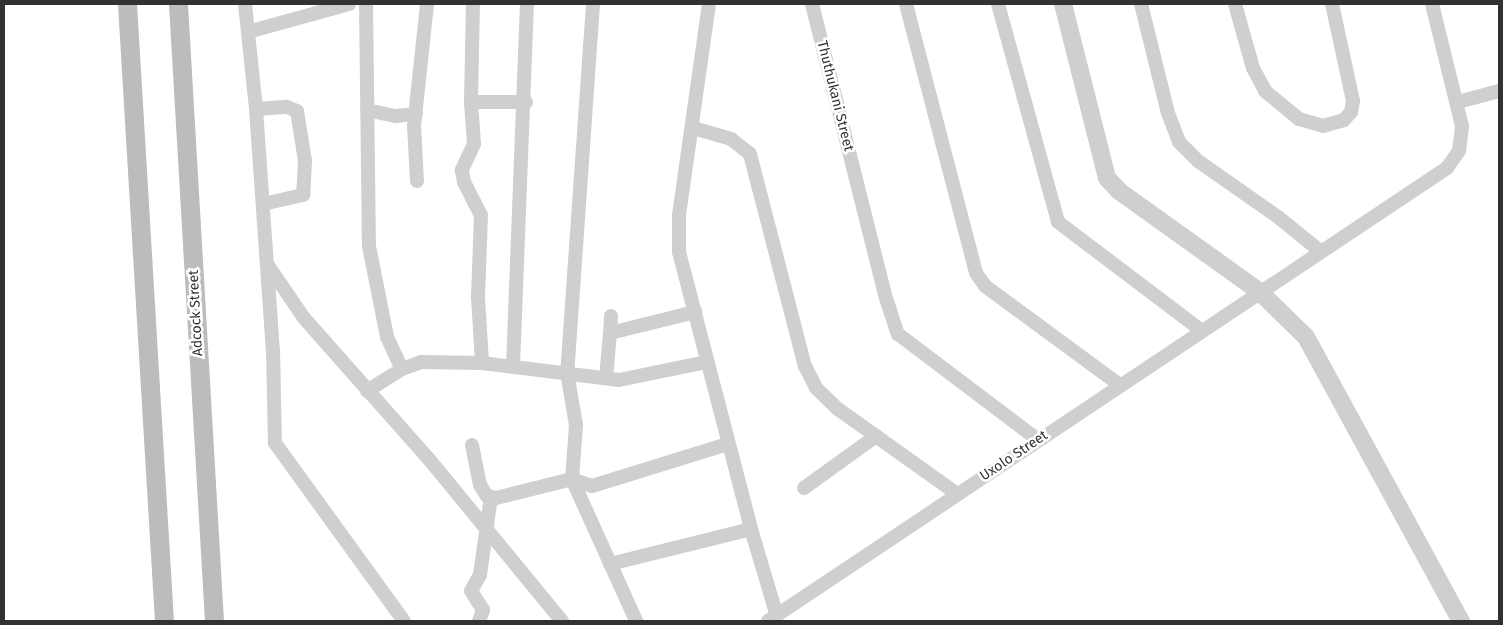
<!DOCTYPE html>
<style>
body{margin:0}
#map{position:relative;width:1503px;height:625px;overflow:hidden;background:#fff;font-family:"Fira Sans",sans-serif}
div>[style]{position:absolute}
.minor>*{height:14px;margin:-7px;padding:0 7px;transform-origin:7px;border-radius:7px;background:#cfcfcf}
.tertiary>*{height:18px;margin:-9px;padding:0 9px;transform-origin:9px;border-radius:9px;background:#cfcfcf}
.secondary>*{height:19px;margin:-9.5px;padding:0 9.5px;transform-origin:9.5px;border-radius:9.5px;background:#bcbcbc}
span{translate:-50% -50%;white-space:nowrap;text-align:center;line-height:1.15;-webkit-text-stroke:5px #fff;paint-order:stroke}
.street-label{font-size:14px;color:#323232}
.frame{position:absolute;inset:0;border:5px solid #323232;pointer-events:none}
</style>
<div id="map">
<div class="minor">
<i style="left:245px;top:4px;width:106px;rotate:84deg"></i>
<i style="left:256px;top:109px;width:242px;rotate:86deg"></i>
<i style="left:273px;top:350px;width:93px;rotate:88.8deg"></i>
<i style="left:275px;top:443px;width:220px;rotate:54.1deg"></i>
<i style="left:366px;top:4px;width:242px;rotate:89.3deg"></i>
<i style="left:369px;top:246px;width:93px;rotate:78.8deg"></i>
<i style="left:387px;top:337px;width:35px;rotate:65deg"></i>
<i style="left:473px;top:4px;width:98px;rotate:91.2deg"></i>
<i style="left:471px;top:102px;width:42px;rotate:85.9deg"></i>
<i style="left:474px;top:144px;width:29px;rotate:115deg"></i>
<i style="left:462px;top:170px;width:12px;rotate:81deg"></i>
<i style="left:464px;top:182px;width:37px;rotate:63deg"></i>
<i style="left:481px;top:215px;width:82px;rotate:92.1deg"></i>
<i style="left:478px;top:297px;width:66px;rotate:86.5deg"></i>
<i style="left:593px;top:4px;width:369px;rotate:94deg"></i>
<i style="left:567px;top:372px;width:54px;rotate:80.4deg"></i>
<i style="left:576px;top:425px;width:54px;rotate:94.2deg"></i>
<i style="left:572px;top:479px;width:156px;rotate:65.7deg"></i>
<i style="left:709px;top:4px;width:213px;rotate:98.1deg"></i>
<i style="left:679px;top:215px;width:37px;rotate:90deg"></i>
<i style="left:679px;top:252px;width:286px;rotate:75.4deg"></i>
<i style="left:751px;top:529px;width:91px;rotate:73.4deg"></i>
<i style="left:812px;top:4px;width:303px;rotate:75.9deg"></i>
<i style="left:886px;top:298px;width:38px;rotate:72deg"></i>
<i style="left:898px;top:334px;width:176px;rotate:37.1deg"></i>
<i style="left:906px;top:4px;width:278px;rotate:75.4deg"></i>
<i style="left:976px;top:273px;width:16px;rotate:55deg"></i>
<i style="left:985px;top:286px;width:167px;rotate:36.3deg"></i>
<i style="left:998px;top:4px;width:226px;rotate:74.6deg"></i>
<i style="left:1058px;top:222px;width:179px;rotate:37.1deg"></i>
<i style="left:1141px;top:4px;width:112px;rotate:76.1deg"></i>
<i style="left:1168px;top:113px;width:31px;rotate:69deg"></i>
<i style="left:1179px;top:142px;width:27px;rotate:45deg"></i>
<i style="left:1198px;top:161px;width:98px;rotate:35deg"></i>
<i style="left:1278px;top:217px;width:54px;rotate:39deg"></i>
<i style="left:1235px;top:4px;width:66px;rotate:74.3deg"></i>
<i style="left:1253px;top:68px;width:26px;rotate:62deg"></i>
<i style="left:1265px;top:91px;width:44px;rotate:39.5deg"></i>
<i style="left:1299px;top:119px;width:25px;rotate:16deg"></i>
<i style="left:1323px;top:126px;width:22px;rotate:-16deg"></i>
<i style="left:1344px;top:120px;width:11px;rotate:-49deg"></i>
<i style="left:1351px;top:112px;width:11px;rotate:-80deg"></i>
<i style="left:1353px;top:101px;width:99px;rotate:-102.2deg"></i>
<i style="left:248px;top:32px;width:105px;rotate:-15.5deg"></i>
<i style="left:471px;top:102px;width:55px"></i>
<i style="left:1458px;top:102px;width:42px;rotate:-15deg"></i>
<i style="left:256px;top:109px;width:31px;rotate:-4deg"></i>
<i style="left:287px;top:107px;width:11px;rotate:22deg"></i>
<i style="left:297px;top:111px;width:51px;rotate:80.9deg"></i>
<i style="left:305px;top:161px;width:34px;rotate:93deg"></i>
<i style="left:303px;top:195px;width:41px;rotate:167.3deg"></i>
<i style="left:367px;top:110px;width:30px;rotate:12deg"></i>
<i style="left:396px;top:116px;width:20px;rotate:-6deg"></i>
<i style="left:693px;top:128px;width:40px;rotate:16deg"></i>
<i style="left:731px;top:139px;width:24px;rotate:38deg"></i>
<i style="left:750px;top:154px;width:219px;rotate:75.5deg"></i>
<i style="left:805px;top:366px;width:25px;rotate:63deg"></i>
<i style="left:816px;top:388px;width:30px;rotate:44deg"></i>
<i style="left:838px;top:409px;width:146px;rotate:35.5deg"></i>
<i style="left:417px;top:181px;width:55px;rotate:-93.1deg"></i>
<i style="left:414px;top:126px;width:123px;rotate:-83.9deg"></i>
<i style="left:267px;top:264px;width:65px;rotate:55.6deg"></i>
<i style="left:304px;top:318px;width:187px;rotate:48.5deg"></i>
<i style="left:428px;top:458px;width:211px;rotate:50.6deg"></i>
<i style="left:611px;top:316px;width:17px;rotate:93deg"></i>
<i style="left:610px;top:333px;width:88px;rotate:-13.9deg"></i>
<i style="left:513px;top:367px;width:363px;rotate:-87.8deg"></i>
<i style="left:606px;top:378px;width:45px;rotate:-84.9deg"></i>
<i style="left:367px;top:391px;width:41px;rotate:-32.2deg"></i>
<i style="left:402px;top:369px;width:20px;rotate:-20deg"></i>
<i style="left:421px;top:362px;width:61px;rotate:0.9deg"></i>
<i style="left:482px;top:363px;width:138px;rotate:7.1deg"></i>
<i style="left:619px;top:380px;width:90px;rotate:-11.6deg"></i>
<i style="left:472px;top:445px;width:41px;rotate:78.7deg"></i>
<i style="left:480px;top:485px;width:13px;rotate:58deg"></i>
<i style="left:487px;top:496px;width:9px;rotate:13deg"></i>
<i style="left:496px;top:498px;width:78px;rotate:-14deg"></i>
<i style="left:572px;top:479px;width:21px;rotate:19deg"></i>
<i style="left:592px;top:486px;width:142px;rotate:-17.2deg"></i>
<i style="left:804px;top:488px;width:89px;rotate:-35.8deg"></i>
<i style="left:610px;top:564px;width:145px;rotate:-13.9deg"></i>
<i style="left:479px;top:621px;width:12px;rotate:-70deg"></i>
<i style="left:483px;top:610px;width:22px;rotate:-122deg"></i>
<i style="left:471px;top:591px;width:18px;rotate:-61deg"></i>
<i style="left:480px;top:575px;width:79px;rotate:-82deg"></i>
<i style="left:768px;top:621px;width:816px;rotate:-33.71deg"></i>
<i style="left:1447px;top:168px;width:21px;rotate:-55deg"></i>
<i style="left:1459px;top:151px;width:25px;rotate:-83deg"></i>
<i style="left:1462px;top:126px;width:126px;rotate:-103.8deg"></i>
</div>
<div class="tertiary">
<i style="left:1063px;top:4px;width:179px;rotate:75.8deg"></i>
<i style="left:1107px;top:178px;width:18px;rotate:47deg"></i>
<i style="left:1119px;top:191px;width:173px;rotate:35.6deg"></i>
<i style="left:1260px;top:292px;width:64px;rotate:44.4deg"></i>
<i style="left:1306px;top:337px;width:324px;rotate:61.4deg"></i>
</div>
<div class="secondary">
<i style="left:127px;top:4px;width:618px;rotate:86.57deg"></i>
<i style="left:178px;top:4px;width:618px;rotate:86.66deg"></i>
</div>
<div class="street-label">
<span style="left:835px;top:96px;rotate:76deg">Thuthukani Street</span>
<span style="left:196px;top:313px;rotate:-93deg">Adcock Street</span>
<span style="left:1014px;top:456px;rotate:-34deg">Uxolo Street</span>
</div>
<div class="frame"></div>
</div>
